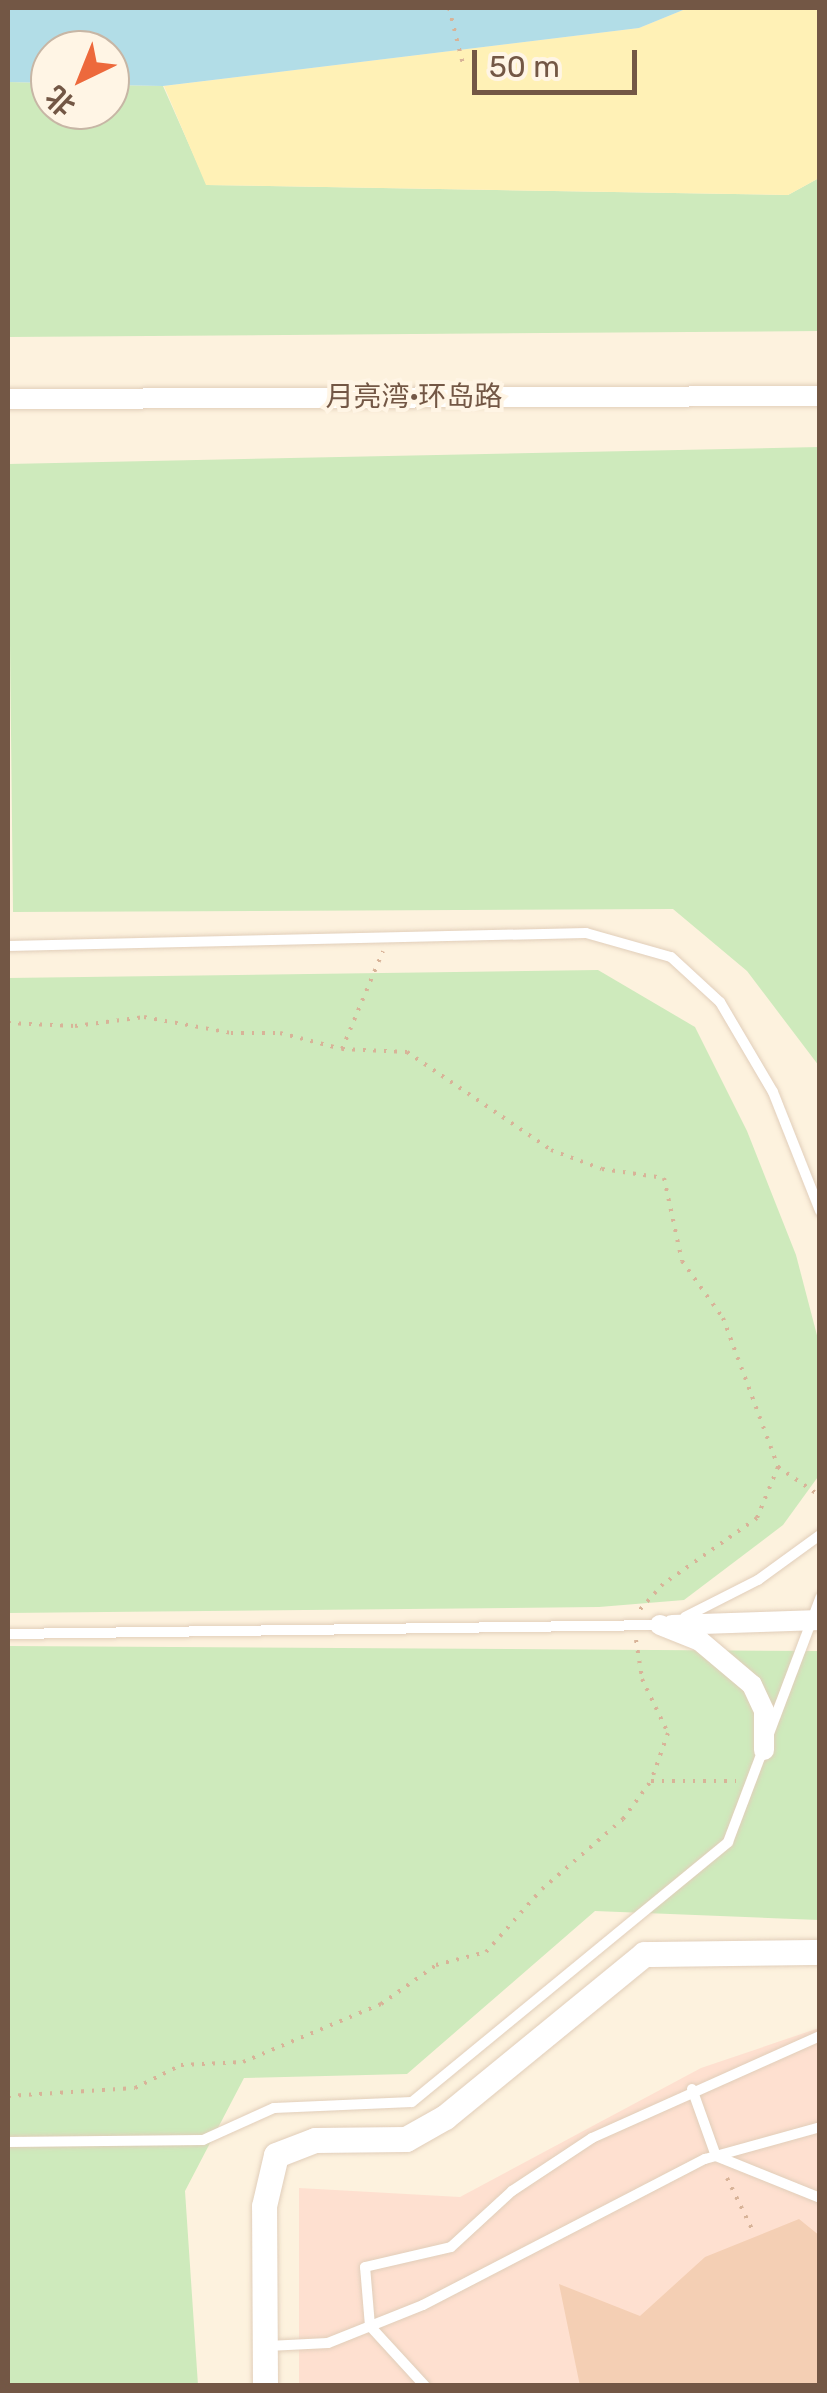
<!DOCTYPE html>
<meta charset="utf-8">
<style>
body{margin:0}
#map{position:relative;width:827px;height:2393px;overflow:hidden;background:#fdf2de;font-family:Rubik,"Noto Sans SC",sans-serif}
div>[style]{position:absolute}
.commercial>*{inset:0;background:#fee0d0}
.green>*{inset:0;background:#ceeabc}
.sand>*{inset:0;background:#fff1b6}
.water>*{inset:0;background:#b2dde7}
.building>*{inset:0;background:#f4cfb4}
.path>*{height:4px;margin-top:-2px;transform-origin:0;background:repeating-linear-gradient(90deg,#d8b398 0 2.5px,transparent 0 10.5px)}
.roads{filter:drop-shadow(0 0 2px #e1ceba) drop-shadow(0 0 2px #e1ceba)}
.service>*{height:10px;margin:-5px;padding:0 5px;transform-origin:5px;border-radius:5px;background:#fff}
.minor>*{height:20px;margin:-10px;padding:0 10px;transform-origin:10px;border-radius:10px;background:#fff}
.tertiary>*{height:25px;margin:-12.5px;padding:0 12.5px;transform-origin:12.5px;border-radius:12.5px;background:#fff}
span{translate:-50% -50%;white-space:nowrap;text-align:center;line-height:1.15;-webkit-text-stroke:8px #fff5e5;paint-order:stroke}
.street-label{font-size:28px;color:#735745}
.frame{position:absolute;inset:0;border:10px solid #735745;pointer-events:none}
.north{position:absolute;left:30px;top:30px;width:100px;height:100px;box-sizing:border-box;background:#fff5e5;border:2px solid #c7b6a5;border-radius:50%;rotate:223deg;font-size:28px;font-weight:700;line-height:40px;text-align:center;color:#735745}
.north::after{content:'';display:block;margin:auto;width:35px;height:45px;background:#ed693c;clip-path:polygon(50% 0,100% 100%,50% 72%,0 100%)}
.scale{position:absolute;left:472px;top:50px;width:165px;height:45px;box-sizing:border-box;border:5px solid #735745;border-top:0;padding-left:12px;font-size:30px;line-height:35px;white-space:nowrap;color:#735745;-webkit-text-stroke:8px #fff5e5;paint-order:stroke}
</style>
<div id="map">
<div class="commercial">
<i style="clip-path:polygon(819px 2028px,819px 2385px,299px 2386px,299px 2188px,460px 2197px,701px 2068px)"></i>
</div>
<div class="green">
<i style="clip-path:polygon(8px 82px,50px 83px,50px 110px,110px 110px,110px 85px,163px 86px,207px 185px,788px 195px,819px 178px,819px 331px,8px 337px)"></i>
<i style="clip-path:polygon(819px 447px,819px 1066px,747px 971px,673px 909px,13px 912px,8px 464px)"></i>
<i style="clip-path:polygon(598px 970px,695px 1027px,747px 1131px,796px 1255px,819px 1343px,820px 1474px,783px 1525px,684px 1600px,599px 1607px,8px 1613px,8px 978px)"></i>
<i style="clip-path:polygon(8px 1646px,819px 1651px,819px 1920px,595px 1911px,407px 2074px,244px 2078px,185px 2191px,198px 2385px,8px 2386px)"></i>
</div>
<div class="sand">
<i style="clip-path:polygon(688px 8px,819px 8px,819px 178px,788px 195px,206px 185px,164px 86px,639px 28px)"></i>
</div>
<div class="water">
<i style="clip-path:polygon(8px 8px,688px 8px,639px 28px,163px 86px,110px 85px,110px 50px,50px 50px,50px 83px,8px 82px)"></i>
</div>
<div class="building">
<i style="clip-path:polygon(799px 2219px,820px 2236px,820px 2386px,580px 2386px,559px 2284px,640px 2316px,705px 2257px)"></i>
</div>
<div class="path">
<i style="left:449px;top:8px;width:62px;rotate:76deg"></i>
<i style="left:8px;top:1023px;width:67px;rotate:2.6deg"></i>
<i style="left:75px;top:1026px;width:70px;rotate:-7.4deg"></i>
<i style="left:144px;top:1017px;width:88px;rotate:10.4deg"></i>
<i style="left:231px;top:1033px;width:49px"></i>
<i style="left:280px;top:1033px;width:64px;rotate:14.5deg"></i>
<i style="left:342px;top:1049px;width:106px;rotate:-67.3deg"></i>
<i style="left:342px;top:1049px;width:65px;rotate:2.6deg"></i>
<i style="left:407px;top:1052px;width:174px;rotate:34.2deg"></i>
<i style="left:551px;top:1150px;width:54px;rotate:20.4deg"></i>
<i style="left:602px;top:1169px;width:63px;rotate:8.3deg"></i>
<i style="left:664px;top:1178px;width:85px;rotate:77.8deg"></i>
<i style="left:682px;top:1261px;width:70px;rotate:54.3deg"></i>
<i style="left:723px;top:1318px;width:159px;rotate:69.7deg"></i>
<i style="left:778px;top:1467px;width:55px;rotate:112.4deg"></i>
<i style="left:757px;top:1518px;width:115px;rotate:144.9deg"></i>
<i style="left:663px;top:1584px;width:38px;rotate:132deg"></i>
<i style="left:778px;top:1467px;width:51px;rotate:34.6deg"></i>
<i style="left:636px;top:1640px;width:39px;rotate:81deg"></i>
<i style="left:642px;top:1679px;width:60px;rotate:64.3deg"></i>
<i style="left:668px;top:1733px;width:51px;rotate:109.5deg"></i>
<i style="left:8px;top:2096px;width:127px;rotate:-3.6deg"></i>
<i style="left:135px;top:2088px;width:51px;rotate:-26.6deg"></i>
<i style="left:181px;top:2065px;width:62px;rotate:-2.8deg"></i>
<i style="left:243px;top:2062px;width:150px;rotate:-22.8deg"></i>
<i style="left:381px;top:2004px;width:67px;rotate:-35.3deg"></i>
<i style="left:436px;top:1965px;width:52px;rotate:-14.6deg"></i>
<i style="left:486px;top:1952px;width:84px;rotate:-48.4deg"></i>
<i style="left:542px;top:1889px;width:107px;rotate:-40.8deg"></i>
<i style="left:623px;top:1819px;width:47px;rotate:-53.6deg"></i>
<i style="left:651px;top:1781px;width:85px"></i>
<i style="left:727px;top:2178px;width:61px;rotate:63.9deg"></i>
</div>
<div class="roads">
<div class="service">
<i style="left:8px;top:946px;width:578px;rotate:-1.29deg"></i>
<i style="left:586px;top:933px;width:88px;rotate:15.8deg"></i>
<i style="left:671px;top:957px;width:67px;rotate:42.6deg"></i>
<i style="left:720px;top:1002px;width:104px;rotate:59.5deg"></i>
<i style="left:773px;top:1092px;width:128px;rotate:68.4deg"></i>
<i style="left:685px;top:1617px;width:82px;rotate:-26.9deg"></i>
<i style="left:758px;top:1580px;width:77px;rotate:-36deg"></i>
<i style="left:8px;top:1634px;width:651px;rotate:-0.79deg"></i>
<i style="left:692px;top:2089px;width:71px;rotate:70.3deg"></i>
<i style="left:716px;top:2156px;width:112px;rotate:22deg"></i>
<i style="left:8px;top:2142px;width:195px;rotate:-0.6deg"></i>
<i style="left:203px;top:2140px;width:78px;rotate:-24.3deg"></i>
<i style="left:274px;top:2108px;width:138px;rotate:-2.5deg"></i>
<i style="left:412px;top:2102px;width:409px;rotate:-39.4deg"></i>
<i style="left:728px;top:1842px;width:261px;rotate:-69.3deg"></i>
<i style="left:268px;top:2346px;width:60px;rotate:-2.9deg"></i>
<i style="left:328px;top:2343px;width:102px;rotate:-21.8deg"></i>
<i style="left:423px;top:2305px;width:318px;rotate:-27.4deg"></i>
<i style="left:705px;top:2159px;width:119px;rotate:-15.5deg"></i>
<i style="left:425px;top:2386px;width:81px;rotate:-132.5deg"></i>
<i style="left:370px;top:2326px;width:59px;rotate:-94.8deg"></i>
<i style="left:365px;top:2267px;width:88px;rotate:-13.1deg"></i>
<i style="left:451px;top:2247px;width:83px;rotate:-42.6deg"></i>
<i style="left:512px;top:2191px;width:96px;rotate:-33.5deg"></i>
<i style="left:592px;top:2138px;width:250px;rotate:-24.1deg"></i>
</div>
<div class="minor">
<i style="left:8px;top:399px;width:812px;rotate:-0.21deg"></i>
<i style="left:660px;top:1625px;width:43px;rotate:21.8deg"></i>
<i style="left:700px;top:1641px;width:68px;rotate:40.2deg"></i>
<i style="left:752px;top:1685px;width:29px;rotate:65deg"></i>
<i style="left:764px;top:1711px;width:39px;rotate:90deg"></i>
<i style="left:672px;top:1625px;width:148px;rotate:-1.9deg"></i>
</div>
<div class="tertiary">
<i style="left:265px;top:2386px;width:180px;rotate:-90.3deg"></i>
<i style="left:264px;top:2206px;width:52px;rotate:-76.8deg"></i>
<i style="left:276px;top:2155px;width:42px;rotate:-21deg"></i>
<i style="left:315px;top:2140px;width:91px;rotate:-0.6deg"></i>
<i style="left:406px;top:2139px;width:45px;rotate:-29.4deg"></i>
<i style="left:445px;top:2117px;width:257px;rotate:-39.3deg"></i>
<i style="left:644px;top:1954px;width:176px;rotate:-0.7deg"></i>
</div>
</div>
<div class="street-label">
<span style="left:414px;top:397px">月亮湾·环岛路</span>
</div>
<div class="frame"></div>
<div class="north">北</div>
<div class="scale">50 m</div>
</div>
